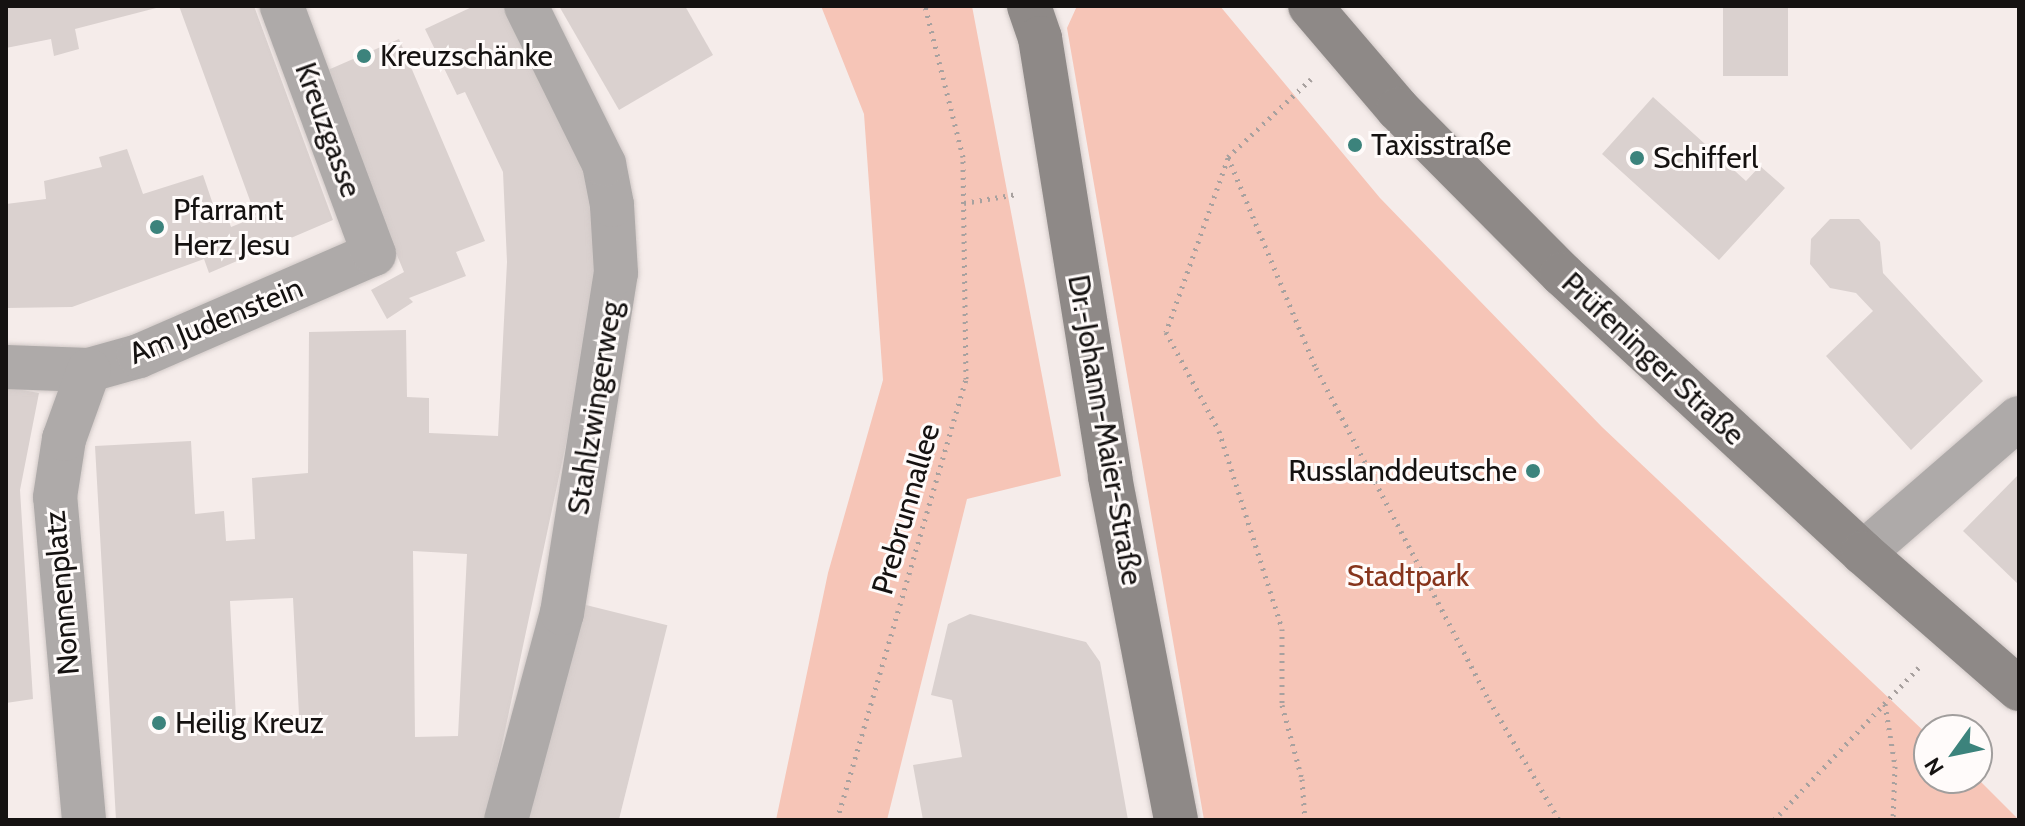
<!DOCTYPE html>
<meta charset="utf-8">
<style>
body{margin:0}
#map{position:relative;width:2025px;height:826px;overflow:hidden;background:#f5ecea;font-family:Cabin,sans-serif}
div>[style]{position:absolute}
.green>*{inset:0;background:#f6c5b7}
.building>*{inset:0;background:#dad1cf;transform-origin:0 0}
.path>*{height:5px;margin-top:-2.5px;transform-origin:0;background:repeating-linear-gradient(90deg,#a8a19f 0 2px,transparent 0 8px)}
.roads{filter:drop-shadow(0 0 2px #d1c9c7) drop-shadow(0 0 2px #d1c9c7)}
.street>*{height:44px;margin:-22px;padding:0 22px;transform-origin:22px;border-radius:22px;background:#aeaaa9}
.secondary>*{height:44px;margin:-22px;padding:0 22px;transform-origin:22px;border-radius:22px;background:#8e8987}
.dots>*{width:22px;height:22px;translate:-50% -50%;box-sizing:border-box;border:4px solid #fffbfa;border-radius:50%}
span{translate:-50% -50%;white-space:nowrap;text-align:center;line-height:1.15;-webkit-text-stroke:6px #fffbfa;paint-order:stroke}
.poi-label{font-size:30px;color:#151211}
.left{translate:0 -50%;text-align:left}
.right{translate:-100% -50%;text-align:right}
.street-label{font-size:30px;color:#151211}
.park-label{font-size:30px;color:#86341c}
.frame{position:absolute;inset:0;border:8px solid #151211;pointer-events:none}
.north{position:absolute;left:1913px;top:714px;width:80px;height:80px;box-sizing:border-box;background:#fffbfa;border:2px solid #a19e9d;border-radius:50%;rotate:237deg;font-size:22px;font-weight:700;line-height:32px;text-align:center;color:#151211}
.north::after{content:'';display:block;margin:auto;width:28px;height:36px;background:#3c837c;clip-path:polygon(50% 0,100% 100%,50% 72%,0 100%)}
</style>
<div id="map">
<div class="green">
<i style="clip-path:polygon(821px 6px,972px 6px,1061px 476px,967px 499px,887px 820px,776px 820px,828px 573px,883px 380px,864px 114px)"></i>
<i style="clip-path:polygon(1077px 6px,1220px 6px,1380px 198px,1602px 427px,1929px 736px,1929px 778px,1977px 778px,2019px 820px,1204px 820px,1067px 28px)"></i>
</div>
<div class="building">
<i style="clip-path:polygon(6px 6px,160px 6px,160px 7px,75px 29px,79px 49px,54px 56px,51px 39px,6px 48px)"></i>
<i style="clip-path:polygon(179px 6px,254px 6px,333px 220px,209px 273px,204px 259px,72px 307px,6px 308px,6px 204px,46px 199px,44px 181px,102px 167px,99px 157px,127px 149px,143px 194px,203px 175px,217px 216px,226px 213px,231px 227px,256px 217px)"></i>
<i style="clip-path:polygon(evenodd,474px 6px,513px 6px,592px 174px,597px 258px,587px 345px,486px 820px,116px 820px,95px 446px,191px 441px,195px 514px,224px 511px,226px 541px,255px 539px,252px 478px,308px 473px,309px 332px,406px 330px,407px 397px,429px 398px,429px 433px,498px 436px,507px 262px,503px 172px,465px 92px,457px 95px,425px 29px,474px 6px,413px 551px,467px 554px,458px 736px,415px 737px,413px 551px,474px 6px,293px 598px,299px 715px,236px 718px,230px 601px,293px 598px)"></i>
<i style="clip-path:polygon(559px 6px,685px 6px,713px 55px,619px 110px)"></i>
<i style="left:1723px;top:6px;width:65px;height:70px"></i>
<i style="clip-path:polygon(399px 39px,485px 241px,456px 252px,466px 276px,409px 298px,413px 302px,387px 319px,371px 290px,404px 272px,321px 73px)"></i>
<i style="clip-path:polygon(1653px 97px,1746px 181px,1760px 166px,1785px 188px,1719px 260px,1602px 154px)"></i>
<i style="clip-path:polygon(1830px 219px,1859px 219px,1880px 242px,1883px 273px,1983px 381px,1911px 450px,1826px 356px,1873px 311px,1856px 293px,1830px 288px,1810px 264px,1811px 239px)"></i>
<i style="clip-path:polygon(6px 387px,39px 393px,20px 490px,33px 699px,6px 703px)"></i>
<i style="clip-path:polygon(2019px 474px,2019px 585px,1963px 531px)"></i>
<i style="left:582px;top:604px;width:88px;height:223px;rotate:14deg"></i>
<i style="clip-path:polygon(970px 614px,1086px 642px,1100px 662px,1128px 820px,923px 820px,913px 765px,962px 757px,952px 700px,931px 695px,948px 624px)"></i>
</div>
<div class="path">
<i style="left:1311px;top:79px;width:114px;rotate:136.8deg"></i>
<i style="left:1228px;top:157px;width:229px;rotate:67.4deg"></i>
<i style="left:1316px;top:368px;width:374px;rotate:62.5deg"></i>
<i style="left:1489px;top:700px;width:139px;rotate:59.7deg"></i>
<i style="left:1228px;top:158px;width:185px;rotate:109.6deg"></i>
<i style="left:1166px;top:332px;width:112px;rotate:61.8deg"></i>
<i style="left:1219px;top:431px;width:208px;rotate:72.3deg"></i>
<i style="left:1282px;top:629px;width:76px;rotate:90deg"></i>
<i style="left:1282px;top:705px;width:77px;rotate:74.9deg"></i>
<i style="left:1302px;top:779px;width:41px;rotate:85.8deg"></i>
<i style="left:964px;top:203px;width:54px;rotate:-9.6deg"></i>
<i style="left:1885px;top:704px;width:63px;rotate:80.8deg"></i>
<i style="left:1895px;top:766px;width:54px;rotate:92.1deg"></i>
<i style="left:837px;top:820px;width:459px;rotate:-73.7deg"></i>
<i style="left:966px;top:379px;width:222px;rotate:-90.8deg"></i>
<i style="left:963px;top:157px;width:156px;rotate:-104.1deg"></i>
<i style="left:1774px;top:820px;width:215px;rotate:-46.5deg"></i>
</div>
<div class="roads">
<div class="street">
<i style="left:6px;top:367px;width:83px;rotate:2.1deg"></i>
<i style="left:89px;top:370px;width:52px;rotate:-15.6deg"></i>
<i style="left:139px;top:356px;width:256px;rotate:-23.5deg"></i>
<i style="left:374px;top:254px;width:265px;rotate:-110.4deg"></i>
<i style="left:1863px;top:553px;width:206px;rotate:-40.9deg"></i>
<i style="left:84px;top:820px;width:324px;rotate:-95.1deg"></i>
<i style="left:55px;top:497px;width:59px;rotate:-81.2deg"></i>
<i style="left:64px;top:439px;width:73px;rotate:-70.1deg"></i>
<i style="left:506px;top:820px;width:214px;rotate:-74.9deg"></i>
<i style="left:562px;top:613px;width:344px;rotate:-81deg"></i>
<i style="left:616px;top:273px;width:68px;rotate:-93.4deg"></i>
<i style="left:612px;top:205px;width:42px;rotate:-101deg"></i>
<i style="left:604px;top:164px;width:176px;rotate:-116.3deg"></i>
</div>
<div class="secondary">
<i style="left:1029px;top:6px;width:34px;rotate:71deg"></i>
<i style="left:1040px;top:38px;width:445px;rotate:80.9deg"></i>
<i style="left:1110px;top:477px;width:349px;rotate:79.1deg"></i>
<i style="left:1310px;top:6px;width:135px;rotate:49.5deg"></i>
<i style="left:1398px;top:109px;width:233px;rotate:45.2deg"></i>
<i style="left:1562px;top:274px;width:410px;rotate:42.8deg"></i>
<i style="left:1863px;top:553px;width:207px;rotate:41.1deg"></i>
</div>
</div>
<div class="dots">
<i style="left:364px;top:56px;background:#3c837c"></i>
<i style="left:1355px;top:145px;background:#3c837c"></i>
<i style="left:1637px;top:158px;background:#3c837c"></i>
<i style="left:157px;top:227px;background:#3c837c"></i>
<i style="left:1533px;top:471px;background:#3c837c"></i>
<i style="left:159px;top:723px;background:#3c837c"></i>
</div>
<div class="poi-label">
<span class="left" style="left:380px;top:56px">Kreuzschänke</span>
<span class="left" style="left:1371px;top:145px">Taxisstraße</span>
<span class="left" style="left:1653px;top:158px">Schifferl</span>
<span class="left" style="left:173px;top:227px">Pfarramt<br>Herz Jesu</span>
<span class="right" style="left:1517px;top:471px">Russlanddeutsche</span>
<span class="left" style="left:175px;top:723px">Heilig Kreuz</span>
</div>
<div class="street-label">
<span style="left:328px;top:130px;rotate:70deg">Kreuzgasse</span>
<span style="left:216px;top:321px;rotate:-22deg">Am Judenstein</span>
<span style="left:1653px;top:359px;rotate:43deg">Prüfeninger Straße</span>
<span style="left:595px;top:408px;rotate:-81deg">Stahlzwingerweg</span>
<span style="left:1105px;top:430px;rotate:80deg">Dr.-Johann-Maier-Straße</span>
<span style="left:906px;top:509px;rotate:-74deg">Prebrunnallee</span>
<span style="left:62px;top:593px;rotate:-95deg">Nonnenplatz</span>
</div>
<div class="park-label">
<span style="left:1408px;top:576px">Stadtpark</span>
</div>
<div class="frame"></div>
<div class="north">N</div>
</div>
